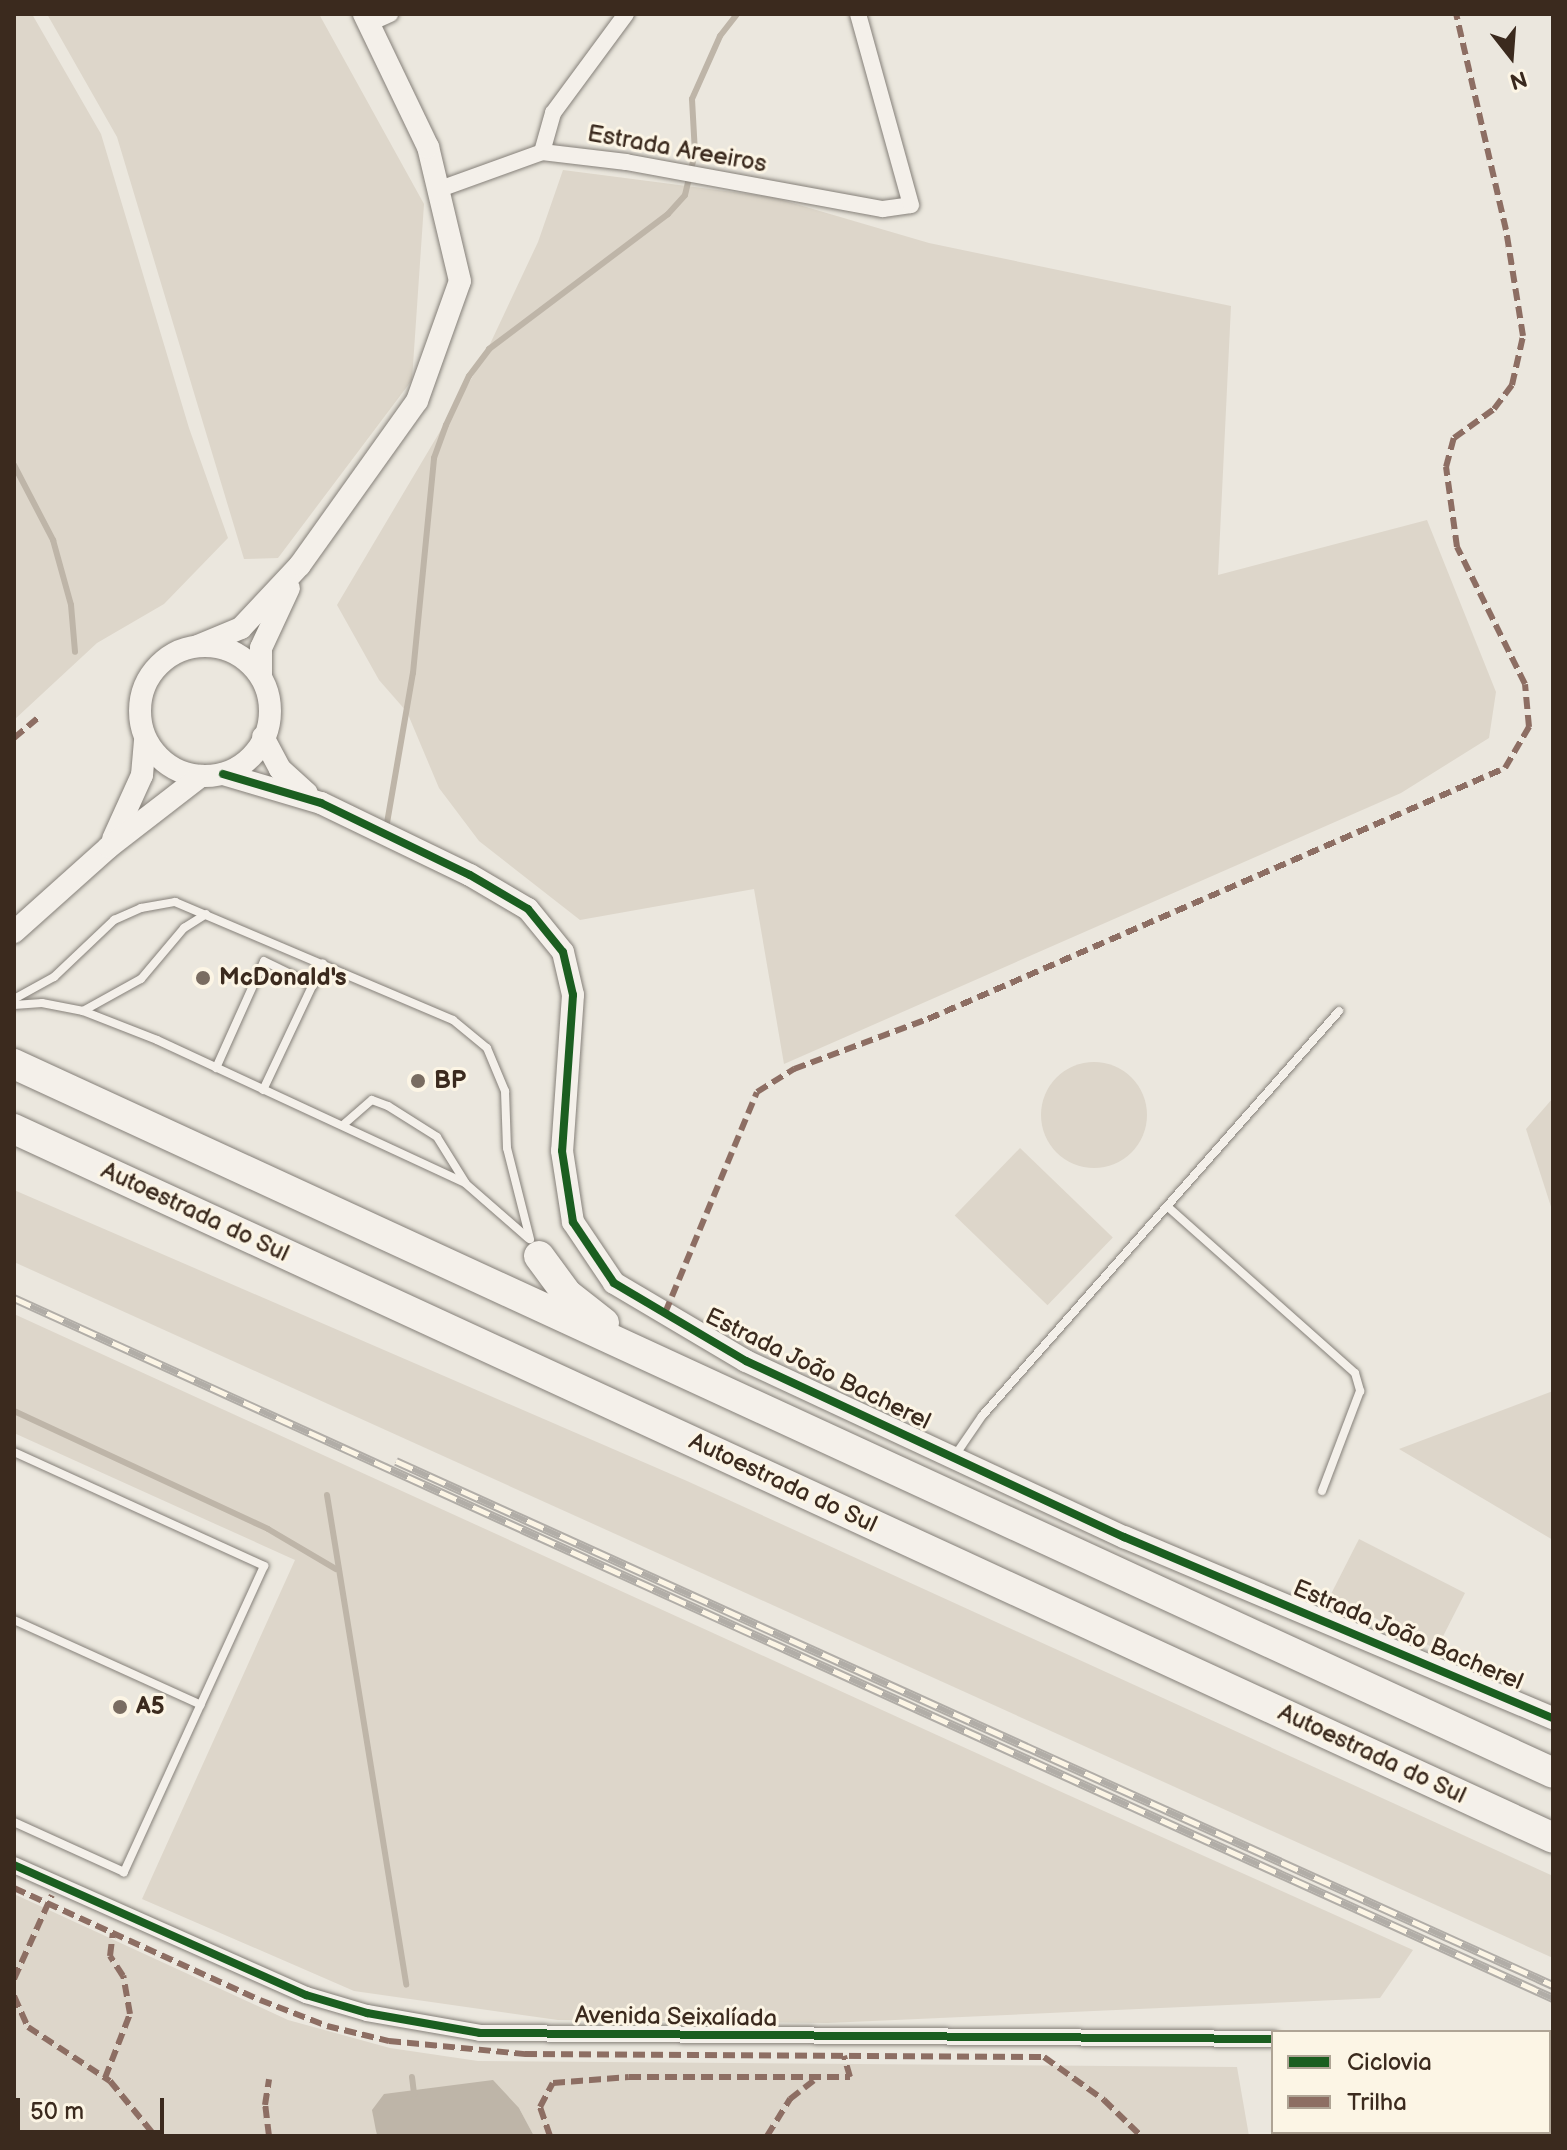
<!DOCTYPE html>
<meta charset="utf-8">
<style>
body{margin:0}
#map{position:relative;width:1567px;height:2150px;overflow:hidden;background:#ebe7de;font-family:"Balsamiq Sans",sans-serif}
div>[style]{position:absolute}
.green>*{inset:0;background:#ddd6ca;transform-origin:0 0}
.round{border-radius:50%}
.water>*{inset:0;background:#beb5a8}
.stream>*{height:6px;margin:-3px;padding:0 3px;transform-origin:3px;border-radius:3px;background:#beb5a8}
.roads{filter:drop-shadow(0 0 2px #858079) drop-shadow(0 0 2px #858079)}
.lane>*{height:8px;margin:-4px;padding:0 4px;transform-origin:4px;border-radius:4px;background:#f4f0ea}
.street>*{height:16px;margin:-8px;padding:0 8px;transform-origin:8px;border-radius:8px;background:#f4f0ea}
.secondary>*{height:22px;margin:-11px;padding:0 11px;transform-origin:11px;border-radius:11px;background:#f4f0ea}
.secondary>.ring{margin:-11px;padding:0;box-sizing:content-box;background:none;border:22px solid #f4f0ea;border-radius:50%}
.highway>*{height:30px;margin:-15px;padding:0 15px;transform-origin:15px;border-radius:15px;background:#f4f0ea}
.rail>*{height:9px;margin-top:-4.5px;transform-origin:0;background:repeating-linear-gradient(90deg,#fcf5e5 0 18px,#b1ada7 0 36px);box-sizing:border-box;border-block:2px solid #b1ada7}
.quiet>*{height:6px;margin-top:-3px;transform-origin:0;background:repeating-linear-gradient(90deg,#8d6e63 0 12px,transparent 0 18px)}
.cycleway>*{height:8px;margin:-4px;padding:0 4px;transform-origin:4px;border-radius:4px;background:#1b5e20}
.dots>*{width:22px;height:22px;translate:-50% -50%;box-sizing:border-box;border:4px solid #fcf5e5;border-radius:50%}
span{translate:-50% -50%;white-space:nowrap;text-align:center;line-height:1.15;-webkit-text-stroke:6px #fcf5e5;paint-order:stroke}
.street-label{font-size:24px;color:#3b2a1e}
.poi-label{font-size:24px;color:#3b2a1e;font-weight:700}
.left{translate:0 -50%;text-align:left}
.frame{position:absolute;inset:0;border:16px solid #3b2a1e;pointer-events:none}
.legend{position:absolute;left:1271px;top:2030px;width:280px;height:104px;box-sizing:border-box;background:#fcf5e5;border:2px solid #afa495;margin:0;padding:10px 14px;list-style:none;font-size:24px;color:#3b2a1e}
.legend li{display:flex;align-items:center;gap:16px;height:40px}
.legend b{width:40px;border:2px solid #afa495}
.north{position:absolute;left:1471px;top:16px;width:80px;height:80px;-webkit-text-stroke:6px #fcf5e5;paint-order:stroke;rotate:163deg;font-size:22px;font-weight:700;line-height:32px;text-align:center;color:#3b2a1e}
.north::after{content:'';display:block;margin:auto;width:28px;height:36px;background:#3b2a1e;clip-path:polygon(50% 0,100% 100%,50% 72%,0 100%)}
.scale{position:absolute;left:16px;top:2098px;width:148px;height:36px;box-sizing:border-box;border:4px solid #3b2a1e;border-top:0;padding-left:10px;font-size:24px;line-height:28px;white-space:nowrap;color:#3b2a1e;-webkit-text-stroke:6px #fcf5e5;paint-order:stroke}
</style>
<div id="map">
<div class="green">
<i style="clip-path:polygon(14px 14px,32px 14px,101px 134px,189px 428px,228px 538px,164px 604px,97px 643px,14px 720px)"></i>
<i style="clip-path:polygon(47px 14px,319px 14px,424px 204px,412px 380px,278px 558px,244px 559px,117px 137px)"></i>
<i style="clip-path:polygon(563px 170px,772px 197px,929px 243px,1231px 306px,1218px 575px,1427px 520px,1496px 692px,1489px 738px,1401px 793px,784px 1064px,754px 889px,580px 920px,479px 841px,439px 788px,407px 712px,379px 680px,337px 605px,483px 359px,538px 242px)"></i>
<i class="round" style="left:1041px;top:1062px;width:106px;height:106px"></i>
<i style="clip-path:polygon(1553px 1098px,1553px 1213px,1526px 1129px)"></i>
<i style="left:1020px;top:1148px;width:129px;height:94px;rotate:44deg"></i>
<i style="clip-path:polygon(14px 1190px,687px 1481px,1553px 1876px,1553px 1958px,14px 1262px)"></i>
<i style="clip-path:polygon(14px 1314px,1066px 1794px,1413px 1950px,1380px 1998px,828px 2023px,558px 2020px,354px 1991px,142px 1899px,295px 1560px,14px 1433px)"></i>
<i style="clip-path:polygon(1553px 1391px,1553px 1540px,1399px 1449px)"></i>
<i style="left:1359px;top:1539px;width:119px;height:63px;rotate:27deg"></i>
<i style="clip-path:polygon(14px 1894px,288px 2020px,390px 2048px,478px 2061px,1237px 2067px,1249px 2136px,534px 2136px,519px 2108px,376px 2132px,377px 2136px,14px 2136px)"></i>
</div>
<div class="water">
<i style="clip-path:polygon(493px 2080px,519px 2108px,534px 2136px,377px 2136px,372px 2110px,384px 2094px)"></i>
</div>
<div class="stream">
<i style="left:14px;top:465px;width:85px;rotate:62.5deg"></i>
<i style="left:53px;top:540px;width:67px;rotate:74.5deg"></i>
<i style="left:71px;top:605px;width:47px;rotate:85.1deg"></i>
<i style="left:387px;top:823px;width:152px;rotate:-80.2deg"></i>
<i style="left:413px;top:673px;width:216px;rotate:-84.4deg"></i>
<i style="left:434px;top:458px;width:35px;rotate:-70deg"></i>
<i style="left:446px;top:425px;width:54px;rotate:-64.9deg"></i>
<i style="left:469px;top:376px;width:34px;rotate:-53deg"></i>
<i style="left:489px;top:349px;width:224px;rotate:-37deg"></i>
<i style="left:668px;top:214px;width:25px;rotate:-48deg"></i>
<i style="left:685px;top:195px;width:43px;rotate:-76.6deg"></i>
<i style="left:695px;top:153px;width:54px;rotate:-93.2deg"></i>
<i style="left:692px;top:99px;width:69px;rotate:-66deg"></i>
<i style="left:720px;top:36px;width:28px;rotate:-52deg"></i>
<i style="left:14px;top:1411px;width:280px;rotate:24.9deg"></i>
<i style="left:268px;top:1529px;width:79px;rotate:30.5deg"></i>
<i style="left:327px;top:1495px;width:496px;rotate:80.8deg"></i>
<i style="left:412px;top:2077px;width:17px;rotate:83deg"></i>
</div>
<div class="roads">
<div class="lane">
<i style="left:14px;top:999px;width:46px;rotate:-28.8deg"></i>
<i style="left:54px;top:977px;width:83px;rotate:-43.5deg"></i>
<i style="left:114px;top:920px;width:30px;rotate:-24deg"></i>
<i style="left:141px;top:908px;width:35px;rotate:-10deg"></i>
<i style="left:175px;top:902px;width:302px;rotate:23deg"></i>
<i style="left:453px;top:1020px;width:44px;rotate:39.5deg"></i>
<i style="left:487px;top:1048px;width:47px;rotate:67.3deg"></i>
<i style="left:505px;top:1091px;width:57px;rotate:88deg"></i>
<i style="left:507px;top:1148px;width:94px;rotate:75.8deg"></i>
<i style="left:14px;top:1005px;width:28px;rotate:-4deg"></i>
<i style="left:42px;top:1003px;width:42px;rotate:11deg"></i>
<i style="left:83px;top:1011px;width:79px;rotate:21.4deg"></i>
<i style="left:157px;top:1040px;width:340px;rotate:24.9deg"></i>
<i style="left:465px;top:1183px;width:84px;rotate:41.1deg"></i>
<i style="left:83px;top:1011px;width:66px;rotate:-28.9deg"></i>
<i style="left:141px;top:979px;width:67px;rotate:-49.9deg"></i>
<i style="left:184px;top:928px;width:26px;rotate:-32deg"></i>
<i style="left:216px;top:1068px;width:117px;rotate:-65.8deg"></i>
<i style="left:264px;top:961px;width:55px;rotate:26.1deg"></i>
<i style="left:263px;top:1090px;width:140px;rotate:-64.7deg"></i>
<i style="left:343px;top:1125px;width:38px;rotate:-41deg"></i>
<i style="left:372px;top:1100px;width:17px;rotate:21deg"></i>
<i style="left:388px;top:1106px;width:58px;rotate:32.3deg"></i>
<i style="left:437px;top:1137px;width:53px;rotate:58.1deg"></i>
<i style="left:1168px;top:1207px;width:250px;rotate:41.6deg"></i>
<i style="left:1355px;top:1373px;width:19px;rotate:74deg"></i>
<i style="left:1360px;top:1391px;width:107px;rotate:110.8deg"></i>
<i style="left:14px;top:1452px;width:275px;rotate:24.5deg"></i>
<i style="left:264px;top:1566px;width:337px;rotate:114.6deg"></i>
<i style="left:124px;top:1872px;width:121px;rotate:-155.6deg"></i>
<i style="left:954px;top:1457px;width:50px;rotate:-55.7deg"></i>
<i style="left:982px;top:1416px;width:540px;rotate:-48.6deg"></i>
<i style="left:14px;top:1620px;width:205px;rotate:24.4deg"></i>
</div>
<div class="street">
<i style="left:370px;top:23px;width:22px;rotate:-24deg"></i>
<i style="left:542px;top:152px;width:41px;rotate:-74.2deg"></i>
<i style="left:553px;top:113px;width:123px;rotate:-53.6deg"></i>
<i style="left:440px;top:189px;width:109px;rotate:-19.9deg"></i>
<i style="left:542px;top:152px;width:85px;rotate:6.8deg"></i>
<i style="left:626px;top:162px;width:261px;rotate:10.4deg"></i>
<i style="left:883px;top:209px;width:28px;rotate:-8deg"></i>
<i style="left:911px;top:205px;width:198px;rotate:-105.5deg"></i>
<i style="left:14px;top:1865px;width:320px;rotate:24deg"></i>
<i style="left:306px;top:1995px;width:64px;rotate:16.4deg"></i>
<i style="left:367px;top:2013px;width:115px;rotate:10deg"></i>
<i style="left:480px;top:2033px;width:793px;rotate:0.43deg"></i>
<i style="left:1549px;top:2120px;width:4px;rotate:14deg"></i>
</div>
<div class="secondary">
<i class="ring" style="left:140px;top:646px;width:108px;height:108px"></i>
<i style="left:198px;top:646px;width:47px;rotate:-22.7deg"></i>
<i style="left:241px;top:628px;width:86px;rotate:-46.9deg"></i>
<i style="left:300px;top:565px;width:201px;rotate:-54.5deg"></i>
<i style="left:417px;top:401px;width:127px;rotate:-70.3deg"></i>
<i style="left:460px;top:281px;width:138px;rotate:-103.4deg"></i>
<i style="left:428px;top:147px;width:148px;rotate:-115.7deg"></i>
<i style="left:261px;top:676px;width:28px;rotate:-90deg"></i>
<i style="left:261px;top:648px;width:66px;rotate:-65deg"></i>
<i style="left:263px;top:737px;width:36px;rotate:62deg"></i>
<i style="left:280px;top:769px;width:36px;rotate:42deg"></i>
<i style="left:223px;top:774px;width:102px;rotate:16.5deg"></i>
<i style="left:321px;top:803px;width:165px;rotate:25.8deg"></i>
<i style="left:470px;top:875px;width:67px;rotate:30.4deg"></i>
<i style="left:528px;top:909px;width:55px;rotate:50.9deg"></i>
<i style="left:563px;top:952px;width:44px;rotate:76.9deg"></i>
<i style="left:573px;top:995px;width:156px;rotate:94deg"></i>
<i style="left:562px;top:1151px;width:72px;rotate:81.2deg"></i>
<i style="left:573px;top:1222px;width:73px;rotate:56.1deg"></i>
<i style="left:614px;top:1283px;width:153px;rotate:30.6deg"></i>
<i style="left:746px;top:1361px;width:417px;rotate:25deg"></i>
<i style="left:1124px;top:1537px;width:466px;rotate:22.9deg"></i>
<i style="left:113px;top:839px;width:70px;rotate:-65.6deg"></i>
<i style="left:142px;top:775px;width:36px;rotate:-85deg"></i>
<i style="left:14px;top:932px;width:127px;rotate:-41.8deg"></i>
<i style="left:109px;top:847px;width:116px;rotate:-37.7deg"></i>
</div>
<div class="highway">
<i style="left:14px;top:1064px;width:1694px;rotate:24.73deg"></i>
<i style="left:14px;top:1129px;width:1694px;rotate:24.73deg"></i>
<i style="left:539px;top:1256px;width:47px;rotate:53.6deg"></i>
<i style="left:567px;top:1294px;width:47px;rotate:38.1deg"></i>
</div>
</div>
<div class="rail">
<i style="left:14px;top:1298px;width:1691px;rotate:24.46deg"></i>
<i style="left:396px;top:1461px;width:1270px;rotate:24.37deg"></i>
</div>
<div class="quiet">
<i style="left:14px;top:738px;width:34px;rotate:-40deg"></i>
<i style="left:665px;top:1313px;width:239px;rotate:-67.4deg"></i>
<i style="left:757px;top:1092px;width:44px;rotate:-31.9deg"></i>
<i style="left:794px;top:1069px;width:143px;rotate:-20.5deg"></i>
<i style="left:928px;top:1019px;width:629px;rotate:-23.51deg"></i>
<i style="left:1505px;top:768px;width:48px;rotate:-59.7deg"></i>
<i style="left:1529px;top:727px;width:43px;rotate:-95.3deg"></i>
<i style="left:1525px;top:684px;width:153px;rotate:-116.4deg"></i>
<i style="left:1457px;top:547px;width:81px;rotate:-97.8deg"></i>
<i style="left:1446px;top:467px;width:30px;rotate:-75deg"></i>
<i style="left:1454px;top:438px;width:49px;rotate:-35.9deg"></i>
<i style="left:1494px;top:409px;width:30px;rotate:-53deg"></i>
<i style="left:1512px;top:385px;width:50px;rotate:-77.3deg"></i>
<i style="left:1523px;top:336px;width:107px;rotate:-99.1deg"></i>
<i style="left:1506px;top:230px;width:222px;rotate:-103deg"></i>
<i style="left:14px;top:1888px;width:270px;rotate:24.5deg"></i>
<i style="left:260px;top:2000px;width:72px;rotate:21.2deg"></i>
<i style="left:327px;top:2026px;width:64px;rotate:13.6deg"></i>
<i style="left:389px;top:2041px;width:137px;rotate:5.5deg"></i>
<i style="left:525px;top:2054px;width:519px;rotate:0.33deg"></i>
<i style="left:1044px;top:2057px;width:74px;rotate:35.6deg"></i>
<i style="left:1104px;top:2100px;width:52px;rotate:44.2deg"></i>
<i style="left:14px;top:1979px;width:92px;rotate:-65.7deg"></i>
<i style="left:14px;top:1996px;width:34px;rotate:66deg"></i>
<i style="left:28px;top:2027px;width:98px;rotate:33.4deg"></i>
<i style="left:110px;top:2081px;width:71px;rotate:50.7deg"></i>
<i style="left:105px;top:2078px;width:69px;rotate:-68.7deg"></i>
<i style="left:130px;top:2014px;width:39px;rotate:-100deg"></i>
<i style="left:123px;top:1976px;width:24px;rotate:-123deg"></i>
<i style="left:110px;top:1956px;width:23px;rotate:-83deg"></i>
<i style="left:269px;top:2136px;width:31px;rotate:-97deg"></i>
<i style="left:265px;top:2105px;width:26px;rotate:-81deg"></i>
<i style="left:550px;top:2136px;width:31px;rotate:-109deg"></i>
<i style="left:540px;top:2107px;width:27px;rotate:-62deg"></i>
<i style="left:553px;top:2083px;width:76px;rotate:-4.5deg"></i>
<i style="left:629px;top:2077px;width:221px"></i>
<i style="left:850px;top:2077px;width:22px;rotate:-106deg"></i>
<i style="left:767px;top:2136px;width:44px;rotate:-58.1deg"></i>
<i style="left:790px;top:2099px;width:36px;rotate:-38deg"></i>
</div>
<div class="cycleway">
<i style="left:223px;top:774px;width:102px;rotate:16.5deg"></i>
<i style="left:321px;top:803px;width:165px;rotate:25.8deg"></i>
<i style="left:470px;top:875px;width:67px;rotate:30.4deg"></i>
<i style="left:528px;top:909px;width:55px;rotate:50.9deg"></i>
<i style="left:563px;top:952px;width:44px;rotate:76.9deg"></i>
<i style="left:573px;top:995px;width:156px;rotate:94deg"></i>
<i style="left:562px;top:1151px;width:72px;rotate:81.2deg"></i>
<i style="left:573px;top:1222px;width:73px;rotate:56.1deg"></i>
<i style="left:614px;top:1283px;width:153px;rotate:30.6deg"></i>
<i style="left:746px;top:1361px;width:417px;rotate:25deg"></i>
<i style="left:1124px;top:1537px;width:466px;rotate:22.9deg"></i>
<i style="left:14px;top:1865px;width:320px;rotate:24deg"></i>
<i style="left:306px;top:1995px;width:64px;rotate:16.4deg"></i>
<i style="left:367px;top:2013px;width:115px;rotate:10deg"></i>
<i style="left:480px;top:2033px;width:793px;rotate:0.43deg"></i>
</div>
<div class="dots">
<i style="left:203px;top:978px;background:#796c61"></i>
<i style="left:418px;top:1081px;background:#796c61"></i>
<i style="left:120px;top:1707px;background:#796c61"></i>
</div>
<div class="street-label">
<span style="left:677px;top:149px;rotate:10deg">Estrada Areeiros</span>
<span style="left:195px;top:1212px;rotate:25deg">Autoestrada do Sul</span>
<span style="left:818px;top:1369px;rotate:26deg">Estrada João Bacherel</span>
<span style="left:783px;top:1483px;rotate:25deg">Autoestrada do Sul</span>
<span style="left:1408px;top:1635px;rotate:23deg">Estrada João Bacherel</span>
<span style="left:1372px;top:1754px;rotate:25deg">Autoestrada do Sul</span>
<span style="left:676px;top:2017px;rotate:1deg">Avenida Seixalíada</span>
</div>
<div class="poi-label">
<span class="left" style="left:219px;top:978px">McDonald's</span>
<span class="left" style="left:434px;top:1081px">BP</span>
<span class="left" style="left:136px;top:1707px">A5</span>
</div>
<div class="frame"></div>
<ul class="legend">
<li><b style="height:10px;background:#1b5e20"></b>Ciclovia</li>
<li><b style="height:10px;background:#8d6e63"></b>Trilha</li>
</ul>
<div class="north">N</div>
<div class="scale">50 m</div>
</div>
